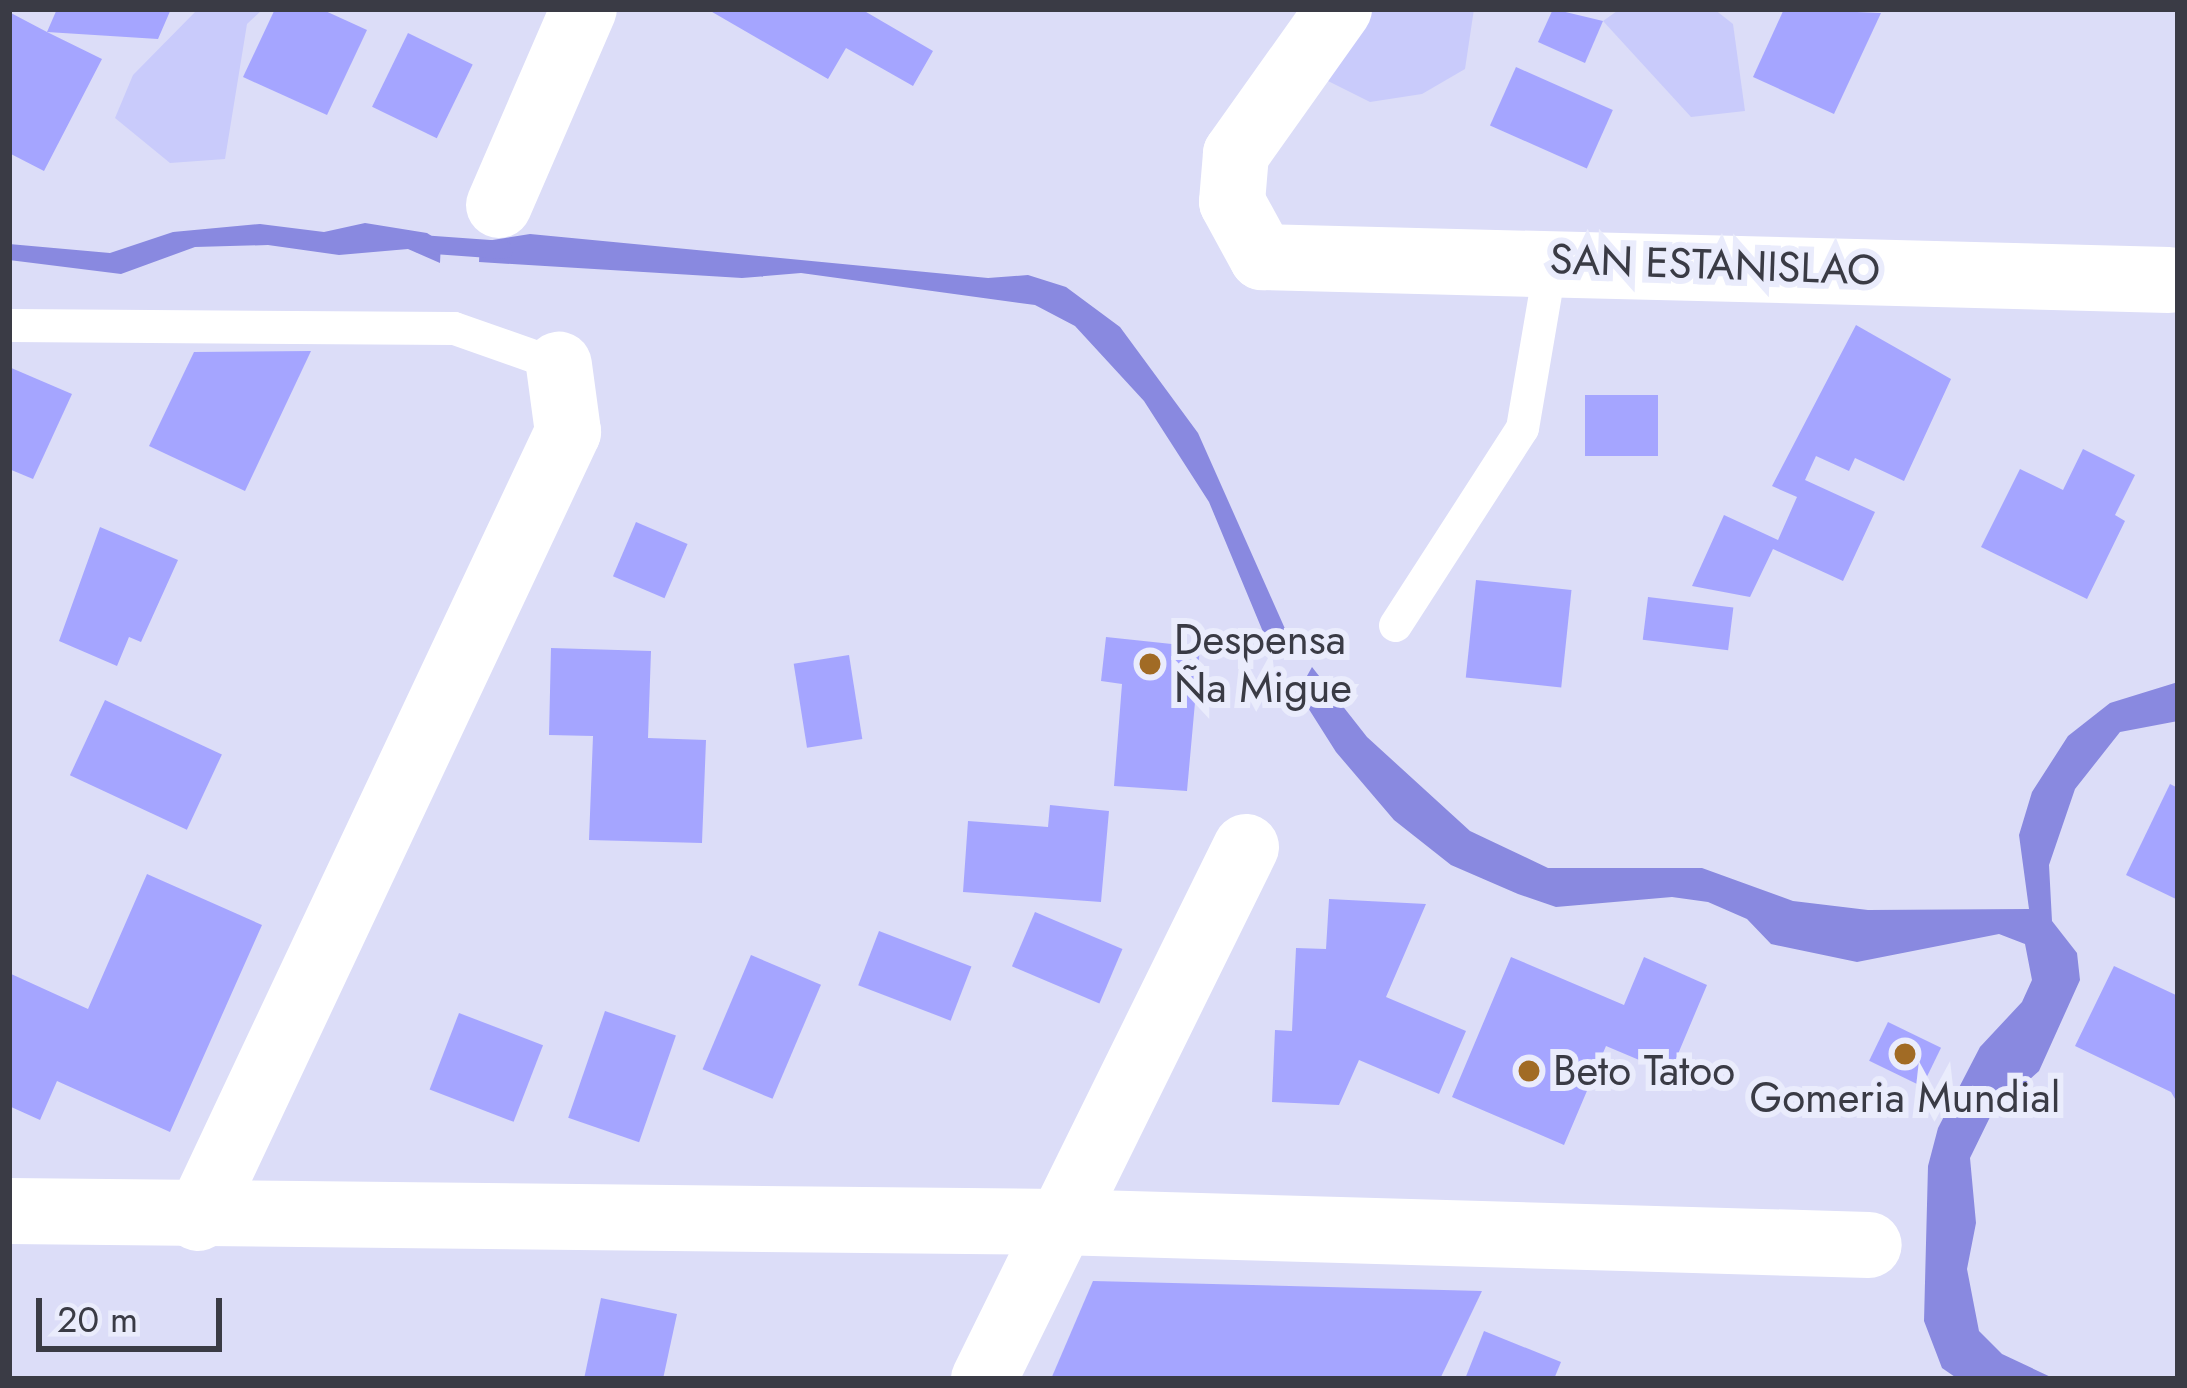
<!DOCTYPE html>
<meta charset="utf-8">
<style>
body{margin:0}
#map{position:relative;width:2187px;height:1388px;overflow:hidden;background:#dcddf8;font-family:Jost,sans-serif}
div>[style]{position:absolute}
.green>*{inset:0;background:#c9cbfb}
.water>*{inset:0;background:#8989e0}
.stream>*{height:18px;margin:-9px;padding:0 9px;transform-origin:9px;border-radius:9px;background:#8989e0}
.building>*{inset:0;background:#a5a5ff;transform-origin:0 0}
.lane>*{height:33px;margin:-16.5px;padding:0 16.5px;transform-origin:16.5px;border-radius:16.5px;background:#fff}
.street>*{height:66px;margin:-33px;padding:0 33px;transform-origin:33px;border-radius:33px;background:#fff}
.dots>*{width:33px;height:33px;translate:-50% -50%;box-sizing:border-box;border:6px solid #eaecfc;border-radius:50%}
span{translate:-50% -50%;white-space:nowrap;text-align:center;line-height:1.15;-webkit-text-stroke:12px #eaecfc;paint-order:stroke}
.street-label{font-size:42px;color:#3a3b45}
.poi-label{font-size:42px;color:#3a3b45}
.left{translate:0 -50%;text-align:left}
.frame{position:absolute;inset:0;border:12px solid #3a3b45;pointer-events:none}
.scale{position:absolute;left:36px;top:1298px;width:186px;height:54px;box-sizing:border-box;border:6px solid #3a3b45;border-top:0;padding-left:15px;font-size:36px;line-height:42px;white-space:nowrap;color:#3a3b45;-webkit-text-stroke:9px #eaecfc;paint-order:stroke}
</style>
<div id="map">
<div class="green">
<i style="clip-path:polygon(198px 9px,263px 9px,247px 24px,225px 159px,170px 163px,115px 118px,133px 75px)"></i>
<i style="clip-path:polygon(1321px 9px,1474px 9px,1465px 69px,1422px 94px,1370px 102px,1328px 81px)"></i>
<i style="clip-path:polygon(1620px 9px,1714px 9px,1733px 24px,1745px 111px,1691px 117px,1603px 21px)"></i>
</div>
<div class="water">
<i style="clip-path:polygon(365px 223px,427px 233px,441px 242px,440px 263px,408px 249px,339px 255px,268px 245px,195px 247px,121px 274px,9px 260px,9px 244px,110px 253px,173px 232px,260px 224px,324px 232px)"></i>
<i style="clip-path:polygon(530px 234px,988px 278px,1028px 275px,1066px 287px,1120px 327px,1198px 433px,1286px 631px,1273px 656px,1209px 502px,1144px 401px,1075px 326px,1035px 305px,801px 273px,742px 278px,479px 262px,480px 242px)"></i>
<i style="clip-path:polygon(1312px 667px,1367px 737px,1470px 831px,1548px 868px,1702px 868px,1793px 901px,1868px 910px,2029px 909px,2019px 835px,2032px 792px,2068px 736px,2110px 703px,2178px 682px,2178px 721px,2120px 732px,2075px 789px,2049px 865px,2052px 921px,2077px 953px,2080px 980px,2039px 1071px,1992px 1113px,1970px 1158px,1976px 1223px,1967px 1269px,1979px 1331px,2002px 1354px,2055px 1379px,1958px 1379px,1942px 1368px,1924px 1321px,1928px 1166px,1938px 1128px,1980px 1047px,2022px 1002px,2032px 980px,2025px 944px,1999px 934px,1857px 962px,1771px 944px,1747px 919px,1708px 902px,1672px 897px,1556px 907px,1518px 894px,1451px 865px,1394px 820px,1336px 752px,1298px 692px)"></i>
</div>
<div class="stream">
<i style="left:420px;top:244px;width:84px;rotate:4.1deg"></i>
</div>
<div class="building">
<i style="clip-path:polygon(57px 9px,171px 9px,158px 39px,47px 32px,102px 59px,44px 171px,9px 153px,9px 12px,47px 32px)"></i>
<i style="clip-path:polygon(275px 9px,321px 9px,367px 30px,327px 115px,243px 77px)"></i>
<i style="clip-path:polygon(707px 9px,861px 9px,933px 51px,913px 86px,846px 48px,828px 79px)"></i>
<i style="clip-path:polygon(1553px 9px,1603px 21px,1585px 63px,1538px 42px)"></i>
<i style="clip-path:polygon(1784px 9px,1881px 13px,1834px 114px,1753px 77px)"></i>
<i style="left:408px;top:33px;width:72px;height:82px;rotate:26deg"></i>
<i style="left:1516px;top:67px;width:106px;height:64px;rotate:24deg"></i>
<i style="clip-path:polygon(1856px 325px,1951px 379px,1904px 481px,1855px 458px,1849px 471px,1816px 456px,1805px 480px,1875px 512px,1843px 581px,1773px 549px,1750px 597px,1692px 586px,1724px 515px,1778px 540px,1797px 497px,1772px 486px)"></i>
<i style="clip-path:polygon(311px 351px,245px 491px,149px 446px,194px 352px)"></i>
<i style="clip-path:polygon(9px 367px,72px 394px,33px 479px,9px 469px)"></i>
<i style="left:1585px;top:395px;width:73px;height:61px"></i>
<i style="clip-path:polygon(2083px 449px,2135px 475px,2115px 515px,2125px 521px,2087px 599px,1981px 547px,2020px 469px,2063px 490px)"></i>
<i style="left:636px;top:522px;width:56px;height:59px;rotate:23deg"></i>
<i style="clip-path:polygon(100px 527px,178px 560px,141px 642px,129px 637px,117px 666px,59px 641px)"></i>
<i style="left:1476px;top:580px;width:96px;height:98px;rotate:6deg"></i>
<i style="left:1648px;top:597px;width:86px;height:43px;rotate:7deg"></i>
<i style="clip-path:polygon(1106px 637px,1200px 647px,1187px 791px,1114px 786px,1122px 684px,1101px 681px)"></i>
<i style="clip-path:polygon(551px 648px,651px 651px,648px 738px,706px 740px,702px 843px,589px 840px,593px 736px,549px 735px)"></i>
<i style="left:849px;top:655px;width:85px;height:56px;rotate:81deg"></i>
<i style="left:105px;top:700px;width:129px;height:83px;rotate:25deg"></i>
<i style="clip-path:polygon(2170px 784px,2178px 788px,2178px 900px,2126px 875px)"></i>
<i style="clip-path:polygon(1050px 805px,1109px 811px,1101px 902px,963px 892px,968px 821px,1048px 827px)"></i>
<i style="clip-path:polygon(147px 874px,262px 925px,170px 1132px,57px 1081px,40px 1120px,9px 1106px,9px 973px,88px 1009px)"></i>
<i style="clip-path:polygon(1329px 899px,1426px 904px,1386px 997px,1466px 1031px,1439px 1094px,1359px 1060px,1339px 1105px,1272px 1102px,1275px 1030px,1292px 1031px,1296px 948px,1326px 949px)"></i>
<i style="left:1035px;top:912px;width:95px;height:59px;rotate:23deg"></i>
<i style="left:879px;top:931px;width:99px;height:58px;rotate:21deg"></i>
<i style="left:751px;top:955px;width:76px;height:124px;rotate:23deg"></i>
<i style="clip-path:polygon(1511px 957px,1624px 1005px,1644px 957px,1707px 985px,1670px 1073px,1606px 1046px,1564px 1145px,1452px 1097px)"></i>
<i style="clip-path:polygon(2114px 966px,2178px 996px,2178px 1104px,2171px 1092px,2075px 1046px)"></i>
<i style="left:605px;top:1011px;width:75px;height:113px;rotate:19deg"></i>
<i style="left:459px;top:1013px;width:90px;height:82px;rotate:21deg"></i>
<i style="left:1888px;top:1022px;width:59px;height:43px;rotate:26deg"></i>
<i style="clip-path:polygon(1093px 1281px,1482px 1291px,1440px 1379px,1051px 1379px)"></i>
<i style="clip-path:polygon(601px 1298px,677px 1314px,663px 1379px,584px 1379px)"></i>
<i style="clip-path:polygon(1484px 1331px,1561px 1362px,1554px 1379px,1465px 1379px)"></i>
</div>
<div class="lane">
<i style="left:9px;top:325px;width:445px;rotate:0.4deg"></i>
<i style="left:454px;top:328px;width:111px;rotate:19.4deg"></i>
<i style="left:1395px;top:625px;width:234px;rotate:-57.2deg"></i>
<i style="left:1522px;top:428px;width:171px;rotate:-80.3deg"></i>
</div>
<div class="street">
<i style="left:1339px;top:9px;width:178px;rotate:125.4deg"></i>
<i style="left:1236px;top:154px;width:48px;rotate:94.8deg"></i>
<i style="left:1232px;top:202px;width:63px;rotate:61.4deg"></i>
<i style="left:1262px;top:257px;width:907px;rotate:1.45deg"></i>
<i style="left:499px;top:205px;width:214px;rotate:-66.6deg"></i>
<i style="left:9px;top:1211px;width:1049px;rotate:0.6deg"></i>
<i style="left:1058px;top:1222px;width:811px;rotate:1.62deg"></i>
<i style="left:198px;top:1218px;width:869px;rotate:-64.79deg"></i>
<i style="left:568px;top:432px;width:68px;rotate:-97.7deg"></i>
<i style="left:984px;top:1379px;width:593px;rotate:-63.78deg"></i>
</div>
<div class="dots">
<i style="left:1150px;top:664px;background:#a16b25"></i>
<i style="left:1905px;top:1054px;background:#a16b25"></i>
<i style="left:1529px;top:1071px;background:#a16b25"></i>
</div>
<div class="street-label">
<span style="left:1715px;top:265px;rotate:2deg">SAN ESTANISLAO</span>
</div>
<div class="poi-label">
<span class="left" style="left:1174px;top:664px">Despensa<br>Ña Migue</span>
<span class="left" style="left:1553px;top:1071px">Beto Tatoo</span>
<span style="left:1905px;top:1098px">Gomeria Mundial</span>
</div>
<div class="frame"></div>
<div class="scale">20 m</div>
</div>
